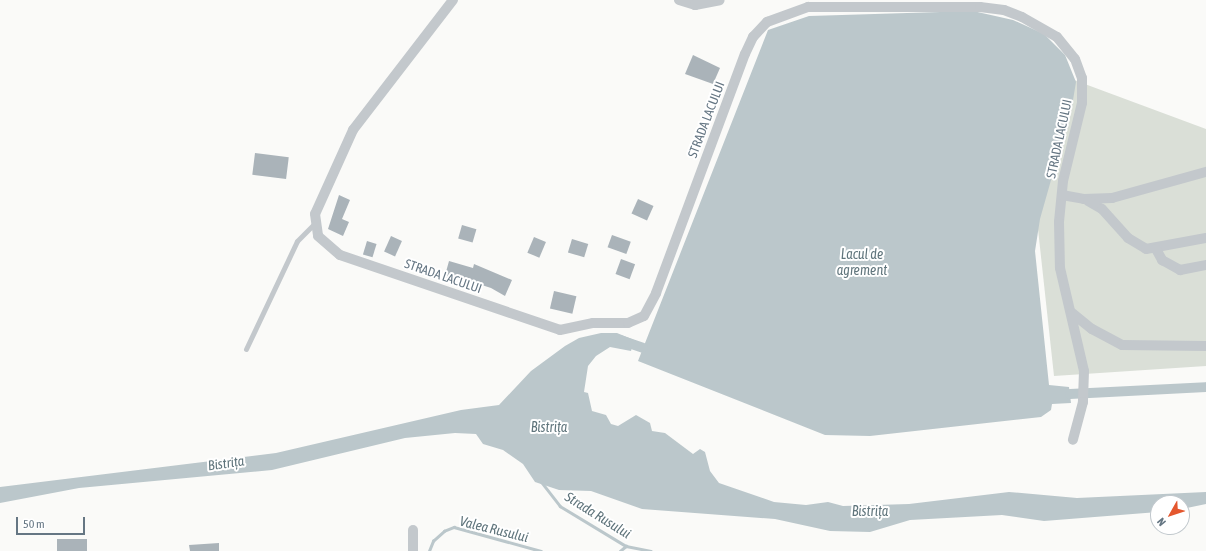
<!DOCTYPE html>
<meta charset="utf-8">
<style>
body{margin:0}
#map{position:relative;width:1206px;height:551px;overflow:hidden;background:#fafaf8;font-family:"Asap Condensed",sans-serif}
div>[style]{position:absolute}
.green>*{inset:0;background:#dadfd7}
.water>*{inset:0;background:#bbc7cb}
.stream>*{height:2.5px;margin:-1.25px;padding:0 1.25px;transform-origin:1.25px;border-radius:1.25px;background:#bbc7cb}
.canal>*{height:10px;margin:-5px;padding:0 5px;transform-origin:5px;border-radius:5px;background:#bbc7cb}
.building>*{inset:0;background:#aab3b9;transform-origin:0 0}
.lane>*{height:5px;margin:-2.5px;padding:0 2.5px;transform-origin:2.5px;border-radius:2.5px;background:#c3c8cc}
.street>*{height:10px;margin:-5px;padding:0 5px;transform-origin:5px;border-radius:5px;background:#c3c8cc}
span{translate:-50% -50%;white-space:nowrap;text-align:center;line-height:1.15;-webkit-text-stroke:4px #fff;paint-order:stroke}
.street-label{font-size:13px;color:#657683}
.water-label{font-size:14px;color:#60757c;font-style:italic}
.north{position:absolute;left:1150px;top:495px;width:40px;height:40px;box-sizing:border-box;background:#fff;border:1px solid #c1c8cd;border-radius:50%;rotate:231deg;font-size:11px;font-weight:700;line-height:16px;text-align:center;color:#657683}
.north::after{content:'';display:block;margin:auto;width:14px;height:18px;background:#e4572e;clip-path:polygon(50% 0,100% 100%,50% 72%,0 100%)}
.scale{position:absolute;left:16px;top:517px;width:69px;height:18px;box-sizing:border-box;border:2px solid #657683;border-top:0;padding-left:5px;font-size:12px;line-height:14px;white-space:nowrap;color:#657683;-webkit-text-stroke:3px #fff;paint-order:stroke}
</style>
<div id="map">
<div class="green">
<i style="clip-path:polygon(1074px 80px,1206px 129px,1206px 366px,1054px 376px,1037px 220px)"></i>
</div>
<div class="water">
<i style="clip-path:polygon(973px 11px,1013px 20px,1044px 34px,1065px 55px,1076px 82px,1072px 106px,1040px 219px,1035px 251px,1049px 385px,1069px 387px,1071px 403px,1052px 404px,1051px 410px,1041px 417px,870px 436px,825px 435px,638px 361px,768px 30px,809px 16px)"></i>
<i style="clip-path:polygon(601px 333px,617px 333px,634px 340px,631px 351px,610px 347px,596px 356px,588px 366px,584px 392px,588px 393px,592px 411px,606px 415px,611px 424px,618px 426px,636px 415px,650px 423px,652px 431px,665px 433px,693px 454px,700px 449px,705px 452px,710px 471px,719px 483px,774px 502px,806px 505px,828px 502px,843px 506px,909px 504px,1009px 492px,1077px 498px,1206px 492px,1206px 504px,1182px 509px,1182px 503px,1158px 503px,1158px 512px,1044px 521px,1002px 515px,910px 520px,870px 532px,830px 531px,775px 519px,642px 509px,591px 491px,559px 490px,535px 482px,523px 464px,503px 450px,483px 444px,476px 434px,455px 433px,405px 438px,272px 470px,79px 488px,0 503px,0 487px,276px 453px,461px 410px,499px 405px,531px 371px,565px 346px,579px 338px)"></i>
</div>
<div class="stream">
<i style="left:540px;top:480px;width:33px;rotate:52deg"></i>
<i style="left:560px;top:506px;width:77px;rotate:31.2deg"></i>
<i style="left:626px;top:546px;width:25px;rotate:11deg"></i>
<i style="left:429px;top:551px;width:11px;rotate:-68deg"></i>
<i style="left:433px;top:541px;width:15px;rotate:-42deg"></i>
<i style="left:444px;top:531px;width:11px;rotate:-22deg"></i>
<i style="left:454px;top:527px;width:90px;rotate:15.4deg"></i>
<i style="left:620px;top:551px;width:8px;rotate:-40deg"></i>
</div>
<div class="canal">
<i style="left:620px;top:340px;width:24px;rotate:19deg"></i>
<i style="left:1070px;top:394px;width:136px;rotate:-2.9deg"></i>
</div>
<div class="building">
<i style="clip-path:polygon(693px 55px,720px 68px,713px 84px,685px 74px)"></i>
<i style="left:255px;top:153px;width:34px;height:22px;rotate:7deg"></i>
<i style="clip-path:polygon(339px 195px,350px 200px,342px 219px,349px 222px,343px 236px,328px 229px)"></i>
<i style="left:638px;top:199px;width:17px;height:16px;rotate:24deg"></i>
<i style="left:462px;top:225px;width:15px;height:14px;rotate:16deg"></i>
<i style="left:612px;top:235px;width:20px;height:13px;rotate:20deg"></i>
<i style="left:391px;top:236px;width:12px;height:17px;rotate:24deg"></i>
<i style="left:534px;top:237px;width:13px;height:17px;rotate:23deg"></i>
<i style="left:572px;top:239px;width:17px;height:14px;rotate:17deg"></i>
<i style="left:367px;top:241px;width:10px;height:14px;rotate:17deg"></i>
<i style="left:621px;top:259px;width:15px;height:16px;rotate:20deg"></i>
<i style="clip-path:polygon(449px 261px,473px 268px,474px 264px,512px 280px,505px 296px,491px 288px,457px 277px,456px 283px,444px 279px)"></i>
<i style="left:554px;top:291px;width:23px;height:18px;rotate:13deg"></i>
<i style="left:57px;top:539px;width:30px;height:12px"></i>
<i style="clip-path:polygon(219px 543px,219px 551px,190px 551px,189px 545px)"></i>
</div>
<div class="lane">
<i style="left:246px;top:349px;width:119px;rotate:-64.7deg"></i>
<i style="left:297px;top:241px;width:24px;rotate:-45deg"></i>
</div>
<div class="street">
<i style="left:453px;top:0;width:164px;rotate:127.6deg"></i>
<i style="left:353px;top:130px;width:92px;rotate:114.3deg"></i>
<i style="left:315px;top:214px;width:22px;rotate:82deg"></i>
<i style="left:318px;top:236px;width:29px;rotate:41deg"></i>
<i style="left:340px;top:255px;width:232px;rotate:18.8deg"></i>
<i style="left:560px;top:330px;width:34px;rotate:-12deg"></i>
<i style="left:593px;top:323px;width:35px"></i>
<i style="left:628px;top:323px;width:17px;rotate:-24deg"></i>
<i style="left:644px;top:316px;width:26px;rotate:-62deg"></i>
<i style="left:656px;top:293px;width:255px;rotate:-69.6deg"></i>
<i style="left:745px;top:54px;width:19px;rotate:-65deg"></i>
<i style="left:753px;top:37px;width:21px;rotate:-47deg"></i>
<i style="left:767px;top:22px;width:44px;rotate:-20.1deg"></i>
<i style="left:808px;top:7px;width:172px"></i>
<i style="left:980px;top:7px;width:24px;rotate:7deg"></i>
<i style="left:1004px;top:10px;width:19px;rotate:21deg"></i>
<i style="left:1022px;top:17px;width:40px;rotate:29.7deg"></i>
<i style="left:1057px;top:37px;width:28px;rotate:51deg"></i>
<i style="left:1075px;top:59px;width:20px;rotate:70deg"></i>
<i style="left:1082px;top:78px;width:25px;rotate:90deg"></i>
<i style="left:1082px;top:103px;width:80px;rotate:103.7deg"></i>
<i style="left:1063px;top:181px;width:41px;rotate:95.6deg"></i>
<i style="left:1059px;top:222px;width:46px;rotate:88.8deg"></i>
<i style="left:1060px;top:268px;width:106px;rotate:76.9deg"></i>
<i style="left:1084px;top:371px;width:31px;rotate:92deg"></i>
<i style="left:1083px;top:402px;width:39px;rotate:105deg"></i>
<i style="left:679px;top:0;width:17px;rotate:17deg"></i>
<i style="left:695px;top:5px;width:25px;rotate:-11deg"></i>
<i style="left:1062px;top:195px;width:22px;rotate:10deg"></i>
<i style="left:1084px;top:199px;width:28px;rotate:-2deg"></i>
<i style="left:1112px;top:198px;width:98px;rotate:-15.5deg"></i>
<i style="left:1088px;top:201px;width:16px;rotate:30deg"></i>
<i style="left:1102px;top:209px;width:39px;rotate:48deg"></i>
<i style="left:1128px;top:238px;width:21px;rotate:31deg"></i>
<i style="left:1146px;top:249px;width:61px;rotate:-10.4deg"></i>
<i style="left:1156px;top:249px;width:13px;rotate:61deg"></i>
<i style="left:1162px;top:260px;width:21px;rotate:29deg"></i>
<i style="left:1180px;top:270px;width:26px;rotate:-11deg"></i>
<i style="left:1072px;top:313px;width:26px;rotate:39deg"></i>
<i style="left:1092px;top:329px;width:34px;rotate:28deg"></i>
<i style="left:1122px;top:345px;width:84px;rotate:0.7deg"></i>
<i style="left:413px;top:551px;width:21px;rotate:-90deg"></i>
</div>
<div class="street-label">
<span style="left:707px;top:120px;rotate:-69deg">STRADA LACULUI</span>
<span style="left:1060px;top:139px;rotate:-78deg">STRADA LACULUI</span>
<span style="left:443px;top:277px;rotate:19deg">STRADA LACULUI</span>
</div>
<div class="water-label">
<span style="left:862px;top:262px">Lacul de<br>agrement</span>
<span style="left:549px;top:427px">Bistrița</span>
<span style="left:226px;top:463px;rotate:-8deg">Bistrița</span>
<span style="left:870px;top:511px">Bistrița</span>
<span style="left:598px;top:515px;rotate:32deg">Strada Rusului</span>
<span style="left:494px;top:529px;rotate:14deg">Valea Rusului</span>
</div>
<div class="north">N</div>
<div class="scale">50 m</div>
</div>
